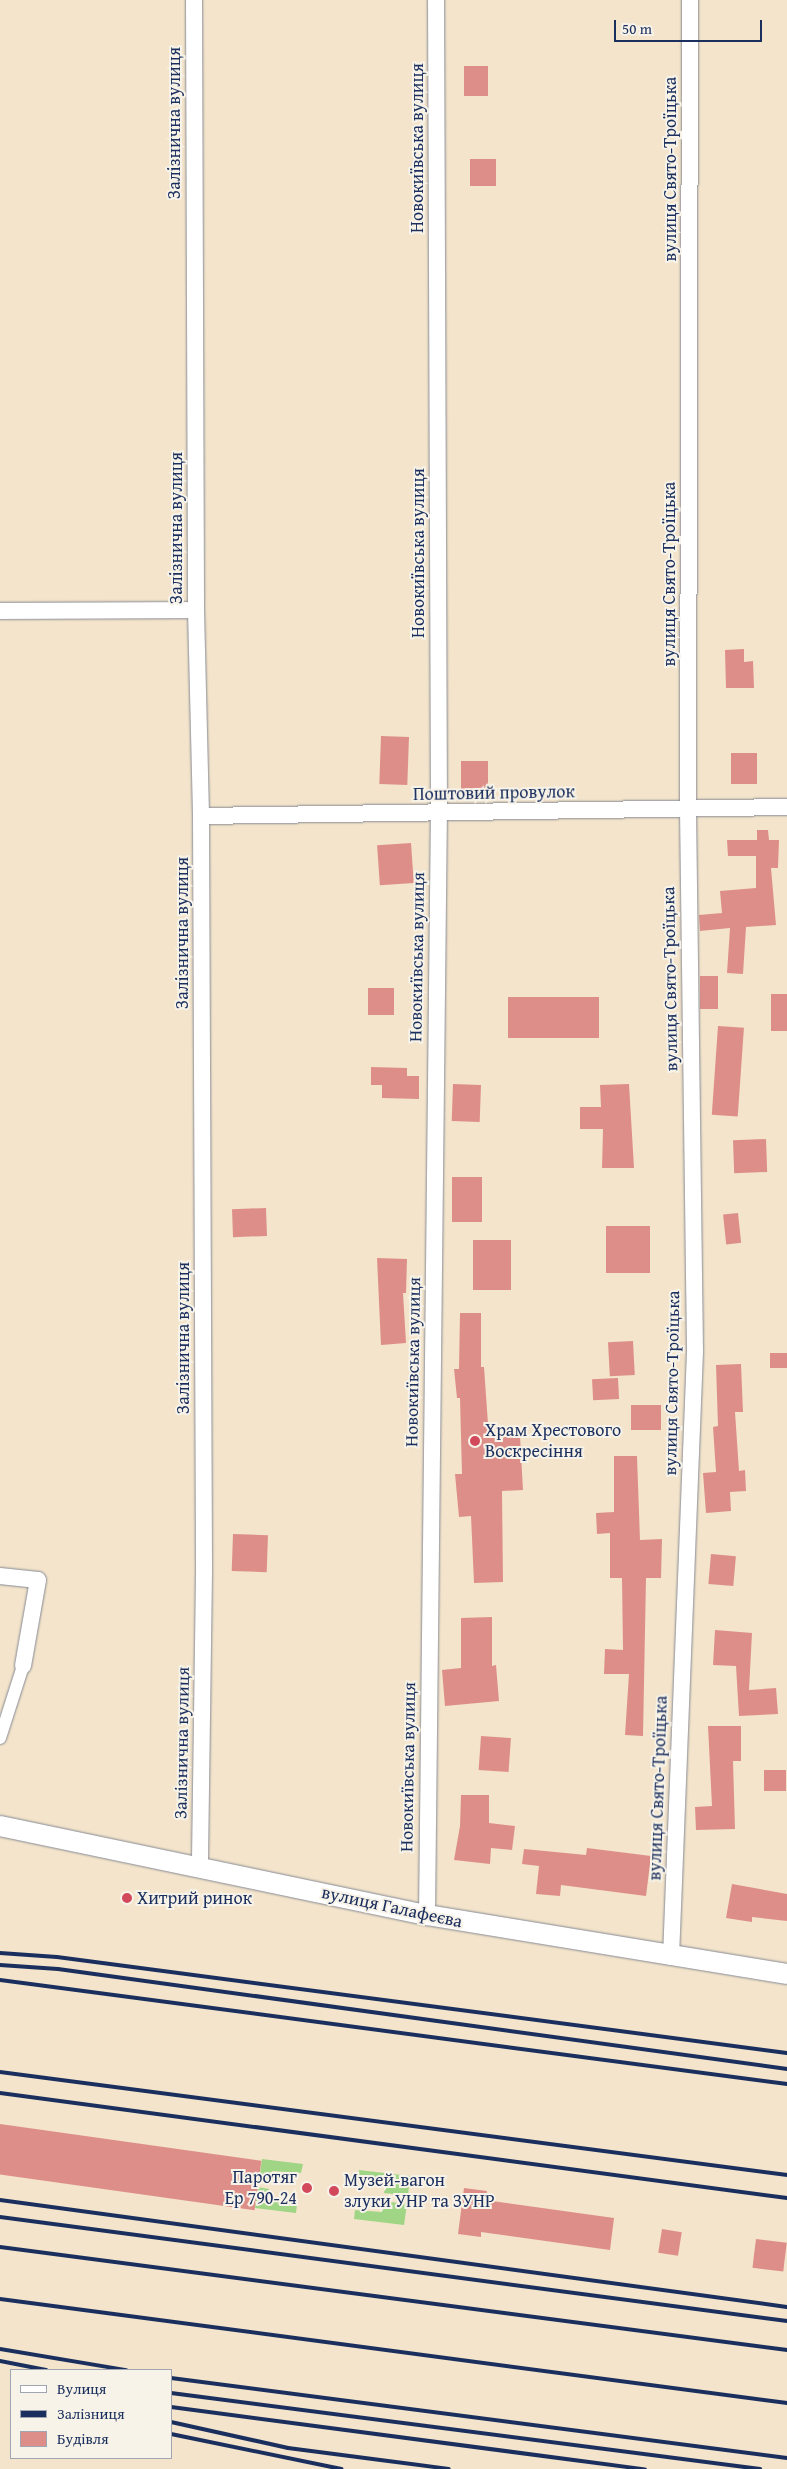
<!DOCTYPE html>
<meta charset="utf-8">
<style>
body{margin:0}
#map{position:relative;width:787px;height:2469px;overflow:hidden;background:#f3e4cb;font-family:"Gentium Book Plus",serif}
div>[style]{position:absolute}
.green>*{inset:0;background:#a0d585}
.building>*{inset:0;background:#de8e89;transform-origin:0 0}
.roads{filter:drop-shadow(0 0 1px #878a94) drop-shadow(0 0 1px #878a94)}
.pedestrian>*{height:12px;margin:-6px;padding:0 6px;transform-origin:6px;border-radius:6px;background:#fff}
.minor>*{height:16px;margin:-8px;padding:0 8px;transform-origin:8px;border-radius:8px;background:#fff}
.tertiary>*{height:20px;margin:-10px;padding:0 10px;transform-origin:10px;border-radius:10px;background:#fff}
.rail>*{height:4px;margin:-2px;padding:0 2px;transform-origin:2px;border-radius:2px;background:#1b2f5e}
.dots>*{width:14px;height:14px;translate:-50% -50%;box-sizing:border-box;border:2px solid #f7f3e8;border-radius:50%}
span{translate:-50% -50%;white-space:nowrap;text-align:center;line-height:1.15;-webkit-text-stroke:4px #f7f3e8;paint-order:stroke}
.street-label{font-size:18px;color:#1b2f5e}
.poi-label{font-size:18px;color:#1b2f5e}
.left{translate:0 -50%;text-align:left}
.right{translate:-100% -50%;text-align:right}
.legend{position:absolute;left:10px;top:2369px;width:162px;height:90px;box-sizing:border-box;background:#f7f3e8;border:1px solid #9fa5b1;margin:0;padding:6px 9px;list-style:none;font-size:15px;color:#1b2f5e}
.legend li{display:flex;align-items:center;gap:10px;height:25px}
.legend b{width:25px;border:1px solid #9fa5b1}
.scale{position:absolute;left:614px;top:20px;width:148px;height:22px;box-sizing:border-box;border:2px solid #1b2f5e;border-top:0;padding-left:6px;font-size:15px;line-height:18px;white-space:nowrap;color:#1b2f5e;-webkit-text-stroke:4px #f7f3e8;paint-order:stroke}
</style>
<div id="map">
<div class="green">
<i style="clip-path:polygon(262px 2159px,303px 2164px,301px 2173px,272px 2171px,271px 2181px,259px 2180px)"></i>
<i style="clip-path:polygon(359px 2170px,410px 2176px,408px 2196px,384px 2193px,385px 2183px,358px 2178px)"></i>
<i style="clip-path:polygon(258px 2187px,269px 2189px,268px 2199px,297px 2205px,296px 2213px,255px 2208px)"></i>
<i style="clip-path:polygon(383px 2201px,407px 2204px,404px 2225px,354px 2219px,355px 2210px,382px 2212px)"></i>
</div>
<div class="building">
<i style="left:488px;top:66px;width:30px;height:24px;rotate:90deg"></i>
<i style="left:470px;top:159px;width:26px;height:27px"></i>
<i style="clip-path:polygon(744px 649px,744px 662px,753px 661px,754px 688px,726px 688px,725px 650px)"></i>
<i style="left:381px;top:736px;width:28px;height:48px;rotate:2deg"></i>
<i style="left:731px;top:753px;width:26px;height:31px"></i>
<i style="left:461px;top:761px;width:27px;height:31px"></i>
<i style="clip-path:polygon(757px 830px,768px 830px,769px 840px,779px 840px,778px 868px,771px 868px,776px 925px,746px 927px,743px 974px,727px 973px,730px 928px,700px 931px,699px 915px,722px 913px,720px 891px,756px 888px,756px 856px,728px 856px,727px 840px,757px 840px)"></i>
<i style="left:411px;top:843px;width:40px;height:34px;rotate:86deg"></i>
<i style="left:700px;top:976px;width:18px;height:33px"></i>
<i style="left:394px;top:988px;width:27px;height:26px;rotate:90deg"></i>
<i style="left:787px;top:994px;width:37px;height:16px;rotate:90deg"></i>
<i style="left:508px;top:997px;width:91px;height:41px"></i>
<i style="left:718px;top:1026px;width:26px;height:89px;rotate:4deg"></i>
<i style="clip-path:polygon(371px 1067px,407px 1068px,407px 1076px,419px 1076px,419px 1099px,382px 1098px,382px 1085px,371px 1085px)"></i>
<i style="left:453px;top:1084px;width:28px;height:37px;rotate:2deg"></i>
<i style="clip-path:polygon(629px 1084px,634px 1168px,602px 1168px,603px 1129px,580px 1129px,580px 1107px,601px 1107px,600px 1085px)"></i>
<i style="left:766px;top:1139px;width:33px;height:33px;rotate:88deg"></i>
<i style="left:452px;top:1177px;width:30px;height:45px"></i>
<i style="left:266px;top:1208px;width:28px;height:34px;rotate:88deg"></i>
<i style="left:738px;top:1213px;width:30px;height:15px;rotate:84deg"></i>
<i style="left:606px;top:1226px;width:44px;height:47px"></i>
<i style="left:473px;top:1240px;width:38px;height:50px"></i>
<i style="clip-path:polygon(377px 1258px,407px 1259px,406px 1293px,403px 1293px,406px 1343px,381px 1345px)"></i>
<i style="clip-path:polygon(460px 1313px,481px 1313px,481px 1367px,484px 1367px,489px 1438px,520px 1436px,523px 1490px,502px 1491px,503px 1582px,474px 1583px,471px 1516px,459px 1517px,455px 1474px,462px 1474px,460px 1398px,457px 1398px,454px 1369px,459px 1369px)"></i>
<i style="left:633px;top:1341px;width:34px;height:25px;rotate:87deg"></i>
<i style="left:787px;top:1353px;width:15px;height:17px;rotate:90deg"></i>
<i style="clip-path:polygon(741px 1364px,743px 1412px,735px 1412px,739px 1471px,745px 1470px,746px 1491px,730px 1492px,731px 1511px,706px 1513px,703px 1473px,716px 1472px,713px 1427px,718px 1426px,716px 1365px)"></i>
<i style="left:618px;top:1378px;width:21px;height:26px;rotate:87deg"></i>
<i style="left:631px;top:1405px;width:30px;height:25px"></i>
<i style="clip-path:polygon(614px 1456px,637px 1456px,640px 1540px,662px 1539px,661px 1578px,646px 1578px,643px 1736px,625px 1735px,629px 1674px,604px 1674px,605px 1649px,623px 1650px,622px 1578px,610px 1578px,610px 1533px,597px 1534px,596px 1513px,614px 1512px)"></i>
<i style="left:233px;top:1534px;width:35px;height:37px;rotate:2deg"></i>
<i style="left:711px;top:1554px;width:25px;height:30px;rotate:5deg"></i>
<i style="clip-path:polygon(492px 1617px,492px 1666px,496px 1665px,499px 1701px,445px 1706px,442px 1670px,461px 1668px,461px 1618px)"></i>
<i style="clip-path:polygon(715px 1630px,752px 1633px,749px 1690px,776px 1688px,778px 1714px,739px 1716px,736px 1666px,713px 1665px)"></i>
<i style="clip-path:polygon(708px 1726px,741px 1726px,741px 1761px,733px 1761px,735px 1829px,696px 1830px,695px 1807px,712px 1806px)"></i>
<i style="left:481px;top:1736px;width:30px;height:34px;rotate:4deg"></i>
<i style="left:786px;top:1770px;width:21px;height:22px;rotate:90deg"></i>
<i style="clip-path:polygon(461px 1795px,489px 1795px,489px 1823px,515px 1826px,512px 1850px,491px 1848px,490px 1864px,454px 1860px,460px 1826px)"></i>
<i style="clip-path:polygon(587px 1848px,651px 1856px,646px 1896px,561px 1885px,560px 1896px,536px 1894px,539px 1866px,522px 1864px,524px 1849px,586px 1855px)"></i>
<i style="clip-path:polygon(732px 1884px,787px 1894px,787px 1921px,752px 1917px,752px 1922px,726px 1918px)"></i>
<i style="left:0;top:2124px;width:264px;height:50px;rotate:8deg"></i>
<i style="clip-path:polygon(464px 2188px,487px 2191px,485px 2200px,614px 2218px,610px 2250px,481px 2232px,481px 2237px,458px 2234px)"></i>
<i style="left:662px;top:2229px;width:20px;height:24px;rotate:9deg"></i>
<i style="left:756px;top:2239px;width:31px;height:29px;rotate:7deg"></i>
</div>
<div class="roads">
<div class="pedestrian">
<i style="left:0;top:1738px;width:76px;rotate:-72.3deg"></i>
</div>
<div class="minor">
<i style="left:194px;top:0;width:610px;rotate:89.81deg"></i>
<i style="left:196px;top:610px;width:206px;rotate:88.6deg"></i>
<i style="left:201px;top:816px;width:757px;rotate:89.77deg"></i>
<i style="left:204px;top:1573px;width:293px;rotate:90.8deg"></i>
<i style="left:0;top:611px;width:196px;rotate:-0.3deg"></i>
<i style="left:201px;top:816px;width:586px;rotate:-0.88deg"></i>
<i style="left:0;top:1576px;width:38px;rotate:6deg"></i>
<i style="left:38px;top:1580px;width:87px;rotate:99.9deg"></i>
<i style="left:427px;top:1915px;width:1101px;rotate:-89.38deg"></i>
<i style="left:439px;top:814px;width:814px;rotate:-90.21deg"></i>
<i style="left:671px;top:1957px;width:606px;rotate:-87.73deg"></i>
<i style="left:695px;top:1351px;width:543px;rotate:-90.74deg"></i>
<i style="left:688px;top:808px;width:808px;rotate:-89.86deg"></i>
</div>
<div class="tertiary">
<i style="left:0;top:1826px;width:436px;rotate:11.8deg"></i>
<i style="left:427px;top:1915px;width:365px;rotate:9.3deg"></i>
</div>
</div>
<div class="rail">
<i style="left:0;top:1953px;width:57px;rotate:4deg"></i>
<i style="left:57px;top:1957px;width:736px;rotate:7.49deg"></i>
<i style="left:0;top:1965px;width:58px;rotate:3.9deg"></i>
<i style="left:58px;top:1969px;width:736px;rotate:7.81deg"></i>
<i style="left:0;top:1980px;width:794px;rotate:7.53deg"></i>
<i style="left:0;top:2072px;width:794px;rotate:7.46deg"></i>
<i style="left:0;top:2093px;width:794px;rotate:7.6deg"></i>
<i style="left:0;top:2200px;width:794px;rotate:7.74deg"></i>
<i style="left:0;top:2217px;width:794px;rotate:7.53deg"></i>
<i style="left:0;top:2247px;width:794px;rotate:7.46deg"></i>
<i style="left:0;top:2299px;width:794px;rotate:7.53deg"></i>
<i style="left:0;top:2349px;width:128px;rotate:9.5deg"></i>
<i style="left:0;top:2361px;width:47px;rotate:11.1deg"></i>
<i style="left:171px;top:2378px;width:621px;rotate:7.4deg"></i>
<i style="left:171px;top:2393px;width:594px;rotate:7.35deg"></i>
<i style="left:171px;top:2407px;width:478px;rotate:7.5deg"></i>
<i style="left:171px;top:2422px;width:120px;rotate:12.5deg"></i>
<i style="left:288px;top:2448px;width:162px;rotate:7.4deg"></i>
<i style="left:171px;top:2434px;width:174px;rotate:11.6deg"></i>
</div>
<div class="dots">
<i style="left:475px;top:1441px;background:#d1495b"></i>
<i style="left:127px;top:1898px;background:#d1495b"></i>
<i style="left:307px;top:2188px;background:#d1495b"></i>
<i style="left:334px;top:2191px;background:#d1495b"></i>
</div>
<div class="street-label">
<span style="left:174px;top:123px;rotate:-90deg">Залізнична вулиця</span>
<span style="left:417px;top:148px;rotate:-90deg">Новокиївська вулиця</span>
<span style="left:670px;top:169px;rotate:-90deg">вулиця Свято-Троїцька</span>
<span style="left:176px;top:528px;rotate:-90deg">Залізнична вулиця</span>
<span style="left:418px;top:553px;rotate:-90deg">Новокиївська вулиця</span>
<span style="left:669px;top:574px;rotate:-90deg">вулиця Свято-Троїцька</span>
<span style="left:494px;top:793px;rotate:-1deg">Поштовий провулок</span>
<span style="left:182px;top:933px;rotate:-90deg">Залізнична вулиця</span>
<span style="left:417px;top:957px;rotate:-89deg">Новокиївська вулиця</span>
<span style="left:670px;top:979px;rotate:-91deg">вулиця Свято-Троїцька</span>
<span style="left:183px;top:1338px;rotate:-90deg">Залізнична вулиця</span>
<span style="left:413px;top:1362px;rotate:-89deg">Новокиївська вулиця</span>
<span style="left:672px;top:1383px;rotate:-89deg">вулиця Свято-Троїцька</span>
<span style="left:182px;top:1743px;rotate:-89deg">Залізнична вулиця</span>
<span style="left:408px;top:1767px;rotate:-89deg">Новокиївська вулиця</span>
<span style="left:658px;top:1788px;rotate:-88deg">вулиця Свято-Троїцька</span>
<span style="left:392px;top:1907px;rotate:12deg">вулиця Галафеєва</span>
</div>
<div class="poi-label">
<span class="left" style="left:485px;top:1441px">Храм Хрестового<br>Воскресіння</span>
<span class="left" style="left:137px;top:1898px">Хитрий ринок</span>
<span class="right" style="left:297px;top:2188px">Паротяг<br>Ер 790-24</span>
<span class="left" style="left:344px;top:2191px">Музей-вагон<br>злуки УНР та ЗУНР</span>
</div>
<ul class="legend">
<li><b style="height:6px;background:#fff"></b>Вулиця</li>
<li><b style="height:6px;background:#1b2f5e"></b>Залізниця</li>
<li><b style="height:14px;background:#de8e89"></b>Будівля</li>
</ul>
<div class="scale">50 m</div>
</div>
